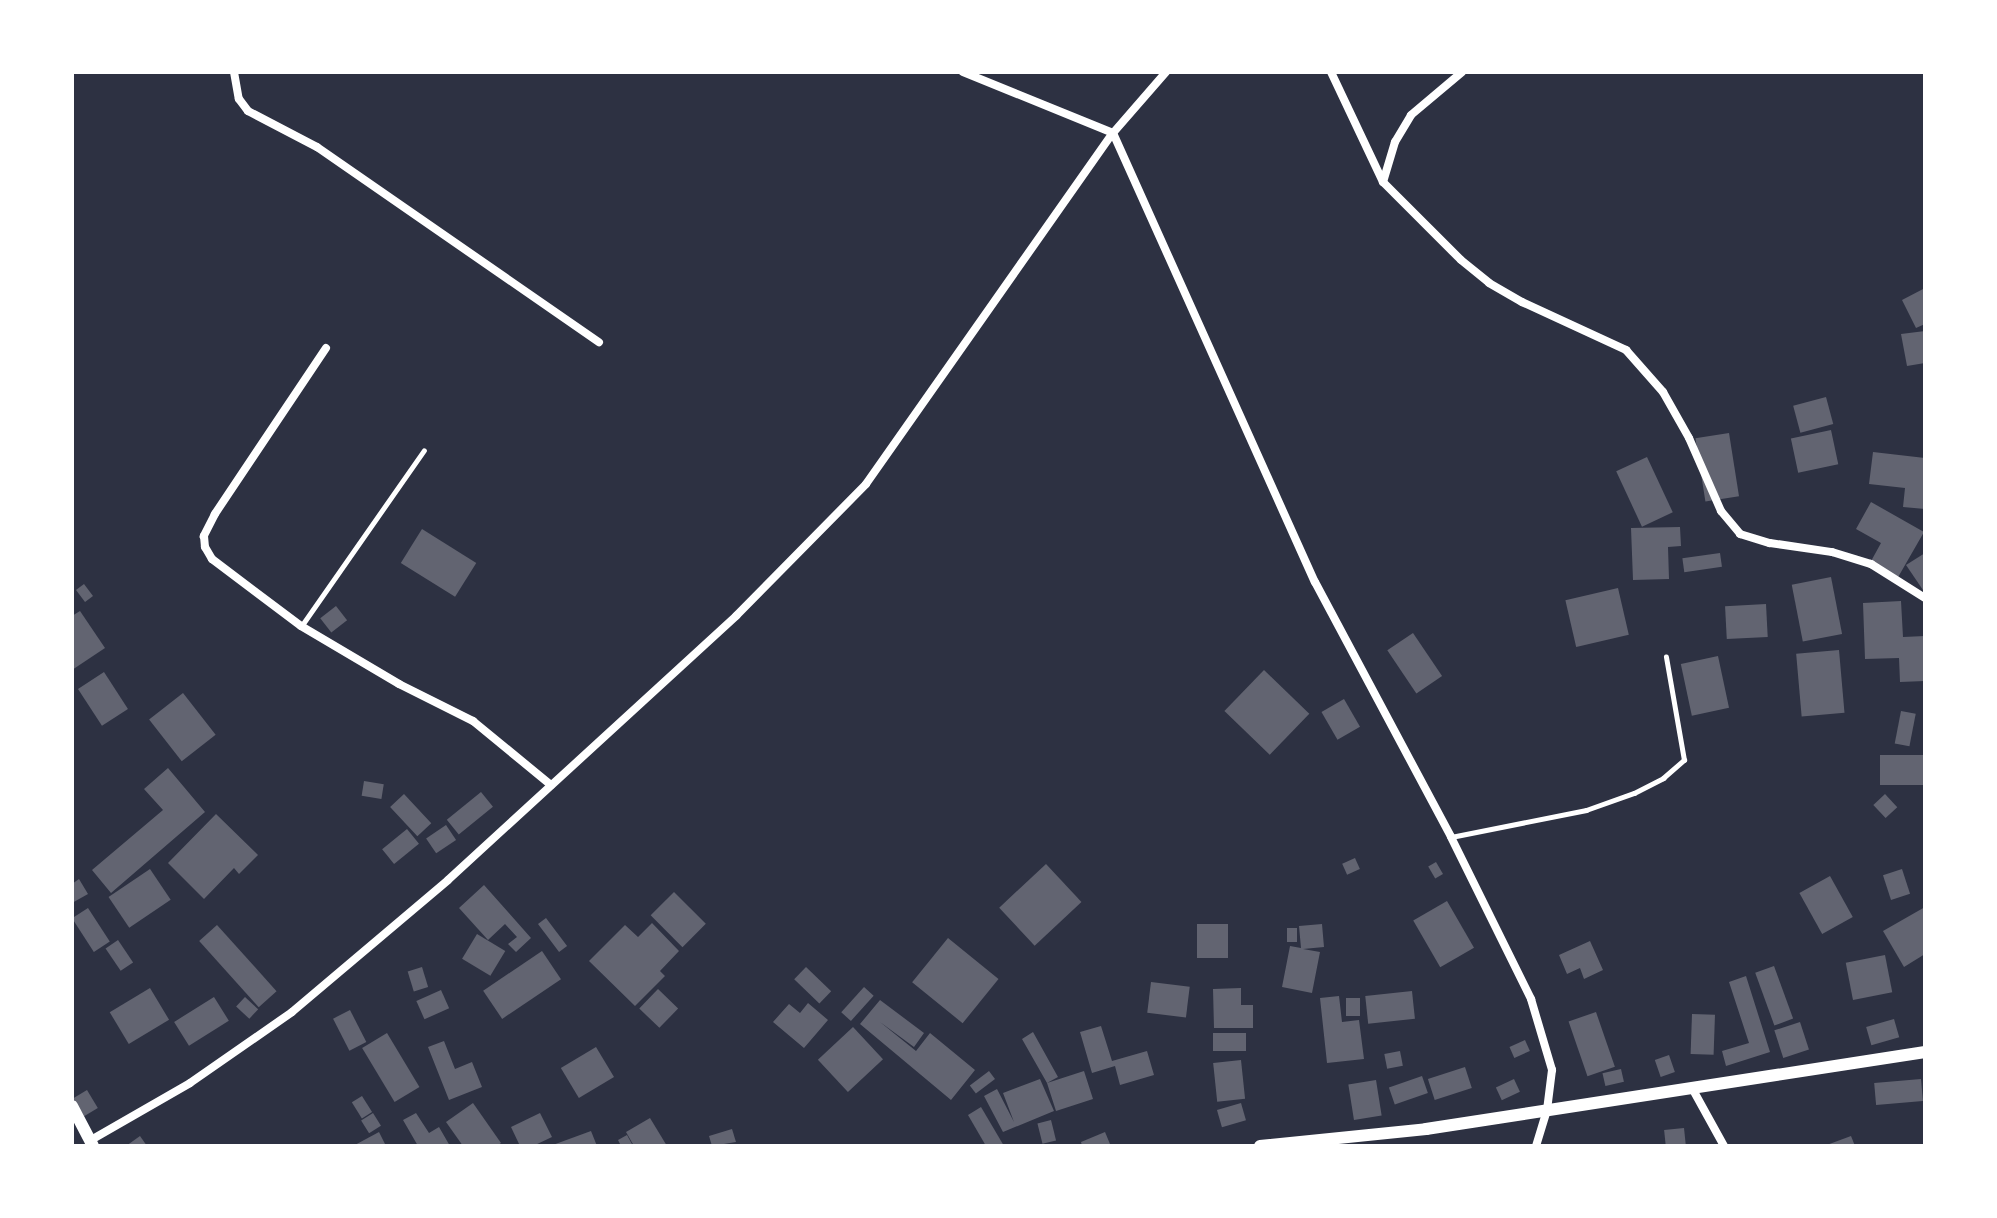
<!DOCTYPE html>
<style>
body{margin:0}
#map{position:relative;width:1997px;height:1218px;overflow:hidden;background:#2d3142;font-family:Overpass,sans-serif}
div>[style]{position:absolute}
.building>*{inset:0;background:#626471;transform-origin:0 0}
.service>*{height:5px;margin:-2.5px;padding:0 2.5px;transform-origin:2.5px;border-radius:2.5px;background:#fff}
.minor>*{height:8px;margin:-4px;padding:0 4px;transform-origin:4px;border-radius:4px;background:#fff}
.tertiary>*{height:12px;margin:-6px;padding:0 6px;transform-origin:6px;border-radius:6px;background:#fff}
span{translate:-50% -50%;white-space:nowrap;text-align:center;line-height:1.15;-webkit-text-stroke:7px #fff;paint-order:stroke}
.frame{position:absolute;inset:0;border:74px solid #fff;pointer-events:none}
</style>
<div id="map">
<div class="building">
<i style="clip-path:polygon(1925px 288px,1925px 324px,1916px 328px,1902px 300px)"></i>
<i style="clip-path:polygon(1925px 331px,1925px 363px,1907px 366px,1901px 334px)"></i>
<i style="left:1826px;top:397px;width:28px;height:34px;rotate:75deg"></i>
<i style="left:1831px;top:430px;width:35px;height:41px;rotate:78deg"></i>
<i style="left:1729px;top:433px;width:64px;height:34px;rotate:81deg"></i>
<i style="clip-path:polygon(1873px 452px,1925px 458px,1925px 509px,1903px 507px,1905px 488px,1869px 484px)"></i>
<i style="left:1647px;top:457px;width:61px;height:34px;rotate:65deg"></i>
<i style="clip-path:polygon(1871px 502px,1924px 532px,1897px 579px,1870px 563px,1881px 543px,1856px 529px)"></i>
<i style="clip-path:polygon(1680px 527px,1681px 546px,1668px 547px,1669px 579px,1633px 580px,1631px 528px)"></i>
<i style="left:422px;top:529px;width:64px;height:40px;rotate:32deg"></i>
<i style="left:1720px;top:553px;width:14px;height:38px;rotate:82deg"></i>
<i style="clip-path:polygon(1925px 553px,1925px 593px,1906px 565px)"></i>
<i style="left:1831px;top:577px;width:58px;height:40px;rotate:79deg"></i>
<i style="left:84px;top:584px;width:15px;height:10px;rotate:53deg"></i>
<i style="left:1618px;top:588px;width:48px;height:54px;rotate:77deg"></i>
<i style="clip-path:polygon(1901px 601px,1903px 637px,1925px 636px,1925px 681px,1900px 682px,1899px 658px,1865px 659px,1863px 603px)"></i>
<i style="left:1766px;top:604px;width:33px;height:41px;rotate:87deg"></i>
<i style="left:336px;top:606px;width:18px;height:20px;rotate:52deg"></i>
<i style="clip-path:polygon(80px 611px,105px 648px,72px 670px,72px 616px)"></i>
<i style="left:1413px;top:633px;width:52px;height:31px;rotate:56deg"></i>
<i style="left:1839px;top:650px;width:63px;height:43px;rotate:85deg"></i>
<i style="left:1718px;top:656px;width:53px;height:38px;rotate:78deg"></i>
<i style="left:1264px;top:670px;width:63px;height:57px;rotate:44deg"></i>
<i style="left:104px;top:672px;width:44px;height:31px;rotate:57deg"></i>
<i style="left:183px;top:693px;width:53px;height:43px;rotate:52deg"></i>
<i style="left:1344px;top:699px;width:32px;height:26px;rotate:60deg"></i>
<i style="left:1901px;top:711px;width:15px;height:33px;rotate:11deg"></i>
<i style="left:1925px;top:755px;width:30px;height:45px;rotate:90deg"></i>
<i style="clip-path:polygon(168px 768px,205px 812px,111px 893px,92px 870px,163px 810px,144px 789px)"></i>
<i style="left:364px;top:781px;width:20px;height:15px;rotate:9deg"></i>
<i style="left:481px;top:792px;width:19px;height:44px;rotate:51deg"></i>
<i style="left:404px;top:794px;width:40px;height:19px;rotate:47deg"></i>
<i style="left:1885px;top:794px;width:18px;height:16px;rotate:47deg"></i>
<i style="clip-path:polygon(216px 814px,258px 855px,239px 874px,234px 868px,204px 899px,168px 863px)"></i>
<i style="left:446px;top:825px;width:18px;height:24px;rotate:56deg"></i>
<i style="left:407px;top:829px;width:19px;height:32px;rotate:51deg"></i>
<i style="left:1355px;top:858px;width:12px;height:14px;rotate:66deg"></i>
<i style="left:1436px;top:862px;width:14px;height:9px;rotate:60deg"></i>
<i style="left:1046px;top:864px;width:52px;height:64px;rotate:47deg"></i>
<i style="left:150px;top:869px;width:37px;height:50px;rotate:56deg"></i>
<i style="left:1902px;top:869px;width:26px;height:20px;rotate:72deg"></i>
<i style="left:1830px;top:876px;width:47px;height:35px;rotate:61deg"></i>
<i style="clip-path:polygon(79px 879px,88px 894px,72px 903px,72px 884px)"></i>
<i style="clip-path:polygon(484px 885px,531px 938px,516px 952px,508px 944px,517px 937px,505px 924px,488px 940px,459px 908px)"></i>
<i style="left:674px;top:892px;width:45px;height:33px;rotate:45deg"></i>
<i style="left:1447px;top:901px;width:54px;height:39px;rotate:60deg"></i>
<i style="clip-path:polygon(1925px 907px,1925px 954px,1904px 967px,1883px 931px)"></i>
<i style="left:88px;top:908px;width:40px;height:19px;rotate:57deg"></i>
<i style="left:546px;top:918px;width:35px;height:10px;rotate:53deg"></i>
<i style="clip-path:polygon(652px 923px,679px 951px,660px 971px,665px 976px,635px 1006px,589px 961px,625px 925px,638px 937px)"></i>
<i style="left:1197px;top:924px;width:31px;height:34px"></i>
<i style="clip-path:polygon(1322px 924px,1324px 947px,1303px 949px,1320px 952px,1312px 993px,1282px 987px,1290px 946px,1301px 948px,1299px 926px)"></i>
<i style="left:217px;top:925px;width:89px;height:24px;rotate:48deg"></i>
<i style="left:1287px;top:928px;width:10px;height:14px"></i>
<i style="left:477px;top:934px;width:33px;height:29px;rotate:31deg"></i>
<i style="left:948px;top:938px;width:65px;height:57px;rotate:39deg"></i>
<i style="left:118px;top:940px;width:27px;height:15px;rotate:56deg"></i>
<i style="clip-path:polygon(1590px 941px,1603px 970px,1584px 979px,1580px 968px,1567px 974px,1559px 955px)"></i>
<i style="left:542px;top:951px;width:34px;height:71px;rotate:56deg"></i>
<i style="left:1885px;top:955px;width:38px;height:40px;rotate:79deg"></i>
<i style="left:1774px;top:966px;width:56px;height:20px;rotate:70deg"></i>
<i style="left:422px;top:967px;width:21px;height:15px;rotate:73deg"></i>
<i style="left:806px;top:967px;width:35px;height:17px;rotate:44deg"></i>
<i style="clip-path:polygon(1746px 976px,1770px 1052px,1726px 1066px,1722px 1051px,1749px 1043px,1729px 982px)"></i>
<i style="left:1151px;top:982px;width:39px;height:31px;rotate:7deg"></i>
<i style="left:864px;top:987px;width:13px;height:34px;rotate:42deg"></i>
<i style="left:150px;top:988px;width:37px;height:47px;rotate:59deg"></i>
<i style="clip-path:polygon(1241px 988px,1241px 1005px,1253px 1005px,1253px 1028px,1214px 1028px,1213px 989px)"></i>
<i style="left:658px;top:989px;width:28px;height:27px;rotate:44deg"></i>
<i style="left:441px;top:990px;width:20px;height:27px;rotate:66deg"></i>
<i style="left:1412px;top:991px;width:28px;height:47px;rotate:84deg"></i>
<i style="clip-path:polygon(1339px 996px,1342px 1022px,1359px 1020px,1364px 1059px,1327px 1063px,1320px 998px)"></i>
<i style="left:214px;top:997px;width:28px;height:47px;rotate:58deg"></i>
<i style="left:245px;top:997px;width:18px;height:13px;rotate:43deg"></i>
<i style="left:1346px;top:998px;width:14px;height:18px"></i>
<i style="clip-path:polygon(880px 1000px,924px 1033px,914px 1047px,880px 1022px,916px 1051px,930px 1033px,975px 1070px,951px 1100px,860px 1024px)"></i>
<i style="clip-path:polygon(808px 1003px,828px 1020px,804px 1048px,773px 1022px,789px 1004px,800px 1013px)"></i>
<i style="left:350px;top:1010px;width:36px;height:19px;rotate:63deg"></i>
<i style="left:1596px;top:1012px;width:58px;height:29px;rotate:71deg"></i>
<i style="left:1692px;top:1014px;width:23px;height:40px;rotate:2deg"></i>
<i style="left:1894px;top:1019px;width:19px;height:29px;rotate:74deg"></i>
<i style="left:1800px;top:1022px;width:29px;height:27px;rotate:72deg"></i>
<i style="clip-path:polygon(1101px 1026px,1112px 1061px,1147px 1051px,1154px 1075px,1120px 1085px,1115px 1066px,1092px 1073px,1080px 1032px)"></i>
<i style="left:853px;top:1027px;width:44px;height:48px;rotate:47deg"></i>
<i style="clip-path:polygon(1033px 1032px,1058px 1077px,1047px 1083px,1084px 1071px,1093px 1099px,1056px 1111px,1047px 1083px,1022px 1039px)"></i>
<i style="left:387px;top:1033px;width:63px;height:29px;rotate:59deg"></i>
<i style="left:1213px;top:1033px;width:33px;height:18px"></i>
<i style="left:1525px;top:1040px;width:12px;height:17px;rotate:66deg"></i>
<i style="clip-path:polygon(444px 1041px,455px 1069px,472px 1062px,482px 1087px,449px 1100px,428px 1047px)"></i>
<i style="left:596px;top:1047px;width:35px;height:41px;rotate:59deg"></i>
<i style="left:1400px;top:1051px;width:15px;height:16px;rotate:79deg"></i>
<i style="left:1669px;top:1055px;width:18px;height:15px;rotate:71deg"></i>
<i style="left:1241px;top:1060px;width:39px;height:28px;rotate:84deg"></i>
<i style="left:1465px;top:1067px;width:22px;height:39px;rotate:72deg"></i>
<i style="left:1621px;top:1069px;width:13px;height:19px;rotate:77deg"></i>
<i style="left:989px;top:1071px;width:10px;height:24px;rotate:53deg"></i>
<i style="left:1422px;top:1076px;width:18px;height:35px;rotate:71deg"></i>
<i style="clip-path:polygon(1040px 1079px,1054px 1111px,1003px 1132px,984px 1096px,997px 1089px,1014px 1122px,1003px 1093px)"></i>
<i style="left:1514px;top:1079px;width:14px;height:20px;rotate:65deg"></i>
<i style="left:1921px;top:1079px;width:22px;height:47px;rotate:85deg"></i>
<i style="left:1376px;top:1080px;width:36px;height:28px;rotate:81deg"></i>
<i style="left:87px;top:1090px;width:21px;height:16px;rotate:59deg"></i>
<i style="left:362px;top:1096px;width:19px;height:12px;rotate:58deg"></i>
<i style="clip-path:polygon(473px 1103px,501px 1143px,497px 1146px,463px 1146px,446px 1122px)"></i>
<i style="left:1241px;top:1103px;width:18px;height:25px;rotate:74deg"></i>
<i style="clip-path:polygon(981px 1107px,1004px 1146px,986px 1146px,968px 1115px)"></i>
<i style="left:373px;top:1113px;width:15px;height:14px;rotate:58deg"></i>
<i style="clip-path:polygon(416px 1113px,429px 1133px,439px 1127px,450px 1146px,418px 1146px,403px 1120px)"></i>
<i style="clip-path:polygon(540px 1113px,552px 1137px,533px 1146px,520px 1146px,511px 1127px)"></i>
<i style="clip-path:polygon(650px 1118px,667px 1146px,634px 1146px,626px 1132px)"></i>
<i style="left:1051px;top:1120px;width:21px;height:14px;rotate:76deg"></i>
<i style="left:1684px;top:1128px;width:18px;height:20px;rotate:84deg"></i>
<i style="clip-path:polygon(732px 1129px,736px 1142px,712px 1146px,709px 1136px)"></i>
<i style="clip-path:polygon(591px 1131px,597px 1146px,550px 1146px)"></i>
<i style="clip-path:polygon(379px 1132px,386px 1146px,353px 1146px)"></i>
<i style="clip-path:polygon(1105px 1132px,1110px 1144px,1082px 1146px,1081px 1142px)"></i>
<i style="clip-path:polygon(627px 1135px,633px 1146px,621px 1146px,618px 1140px)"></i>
<i style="clip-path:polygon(140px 1136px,147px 1146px,126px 1146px)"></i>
<i style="clip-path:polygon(1851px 1136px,1855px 1146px,1824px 1146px)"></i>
</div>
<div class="service">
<i style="left:302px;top:625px;width:213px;rotate:-55.1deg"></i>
<i style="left:1451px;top:837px;width:138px;rotate:-11.3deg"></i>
<i style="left:1586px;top:810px;width:51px;rotate:-19.5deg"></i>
<i style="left:1634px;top:793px;width:33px;rotate:-27deg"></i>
<i style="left:1663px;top:778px;width:28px;rotate:-41deg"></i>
<i style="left:1684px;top:760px;width:105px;rotate:-99.9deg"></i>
</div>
<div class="minor">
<i style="left:234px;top:72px;width:27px;rotate:80deg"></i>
<i style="left:239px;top:99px;width:15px;rotate:53deg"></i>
<i style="left:248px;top:111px;width:78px;rotate:27.6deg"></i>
<i style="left:317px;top:147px;width:343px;rotate:34.7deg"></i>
<i style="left:963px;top:72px;width:162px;rotate:22.1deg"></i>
<i style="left:1113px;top:133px;width:492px;rotate:65.8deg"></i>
<i style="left:1315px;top:582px;width:289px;rotate:61.9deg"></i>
<i style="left:1451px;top:837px;width:181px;rotate:63.7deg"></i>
<i style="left:1531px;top:999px;width:74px;rotate:73.5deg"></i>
<i style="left:1552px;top:1070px;width:40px;rotate:97.1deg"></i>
<i style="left:1547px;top:1110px;width:38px;rotate:107deg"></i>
<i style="left:1331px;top:72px;width:122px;rotate:64.7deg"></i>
<i style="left:1383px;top:182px;width:110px;rotate:45deg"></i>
<i style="left:1461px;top:260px;width:36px;rotate:39deg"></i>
<i style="left:1489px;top:283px;width:38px;rotate:30deg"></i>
<i style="left:1522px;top:302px;width:115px;rotate:24.8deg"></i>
<i style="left:1626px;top:350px;width:56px;rotate:48.6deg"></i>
<i style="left:1663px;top:392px;width:53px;rotate:60.5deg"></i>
<i style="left:1689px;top:438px;width:80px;rotate:66.3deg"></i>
<i style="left:1721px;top:511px;width:30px;rotate:50deg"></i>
<i style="left:1740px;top:534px;width:31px;rotate:17deg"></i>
<i style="left:1770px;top:543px;width:63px;rotate:8.3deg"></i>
<i style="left:1832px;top:552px;width:41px;rotate:17.1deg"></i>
<i style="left:1871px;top:564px;width:64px;rotate:32.2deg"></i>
<i style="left:1383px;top:182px;width:42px;rotate:-73.3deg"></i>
<i style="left:1395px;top:142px;width:31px;rotate:-59deg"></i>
<i style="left:1411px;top:115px;width:67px;rotate:-40.1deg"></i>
<i style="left:326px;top:348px;width:200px;rotate:123.8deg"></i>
<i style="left:215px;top:514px;width:25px;rotate:117deg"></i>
<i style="left:204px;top:536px;width:11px;rotate:85deg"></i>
<i style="left:205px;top:547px;width:14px;rotate:60deg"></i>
<i style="left:212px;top:559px;width:111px;rotate:37deg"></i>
<i style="left:301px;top:626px;width:114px;rotate:30.6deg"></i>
<i style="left:399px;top:684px;width:83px;rotate:26.6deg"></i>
<i style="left:473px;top:721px;width:101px;rotate:39.4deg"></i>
<i style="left:1692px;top:1088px;width:66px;rotate:61.1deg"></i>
<i style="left:91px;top:1140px;width:114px;rotate:-29.9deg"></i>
<i style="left:190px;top:1083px;width:124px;rotate:-34.8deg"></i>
<i style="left:292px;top:1012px;width:204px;rotate:-40.2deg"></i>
<i style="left:448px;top:880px;width:391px;rotate:-42.5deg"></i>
<i style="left:736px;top:616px;width:185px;rotate:-45.4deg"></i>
<i style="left:866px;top:484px;width:429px;rotate:-54.9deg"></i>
<i style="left:1113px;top:133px;width:81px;rotate:-49deg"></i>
</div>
<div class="tertiary">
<i style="left:72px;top:1106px;width:45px;rotate:62.3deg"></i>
<i style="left:1260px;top:1146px;width:167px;rotate:-5.8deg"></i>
<i style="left:1426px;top:1129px;width:505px;rotate:-8.77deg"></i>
</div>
<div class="frame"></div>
</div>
